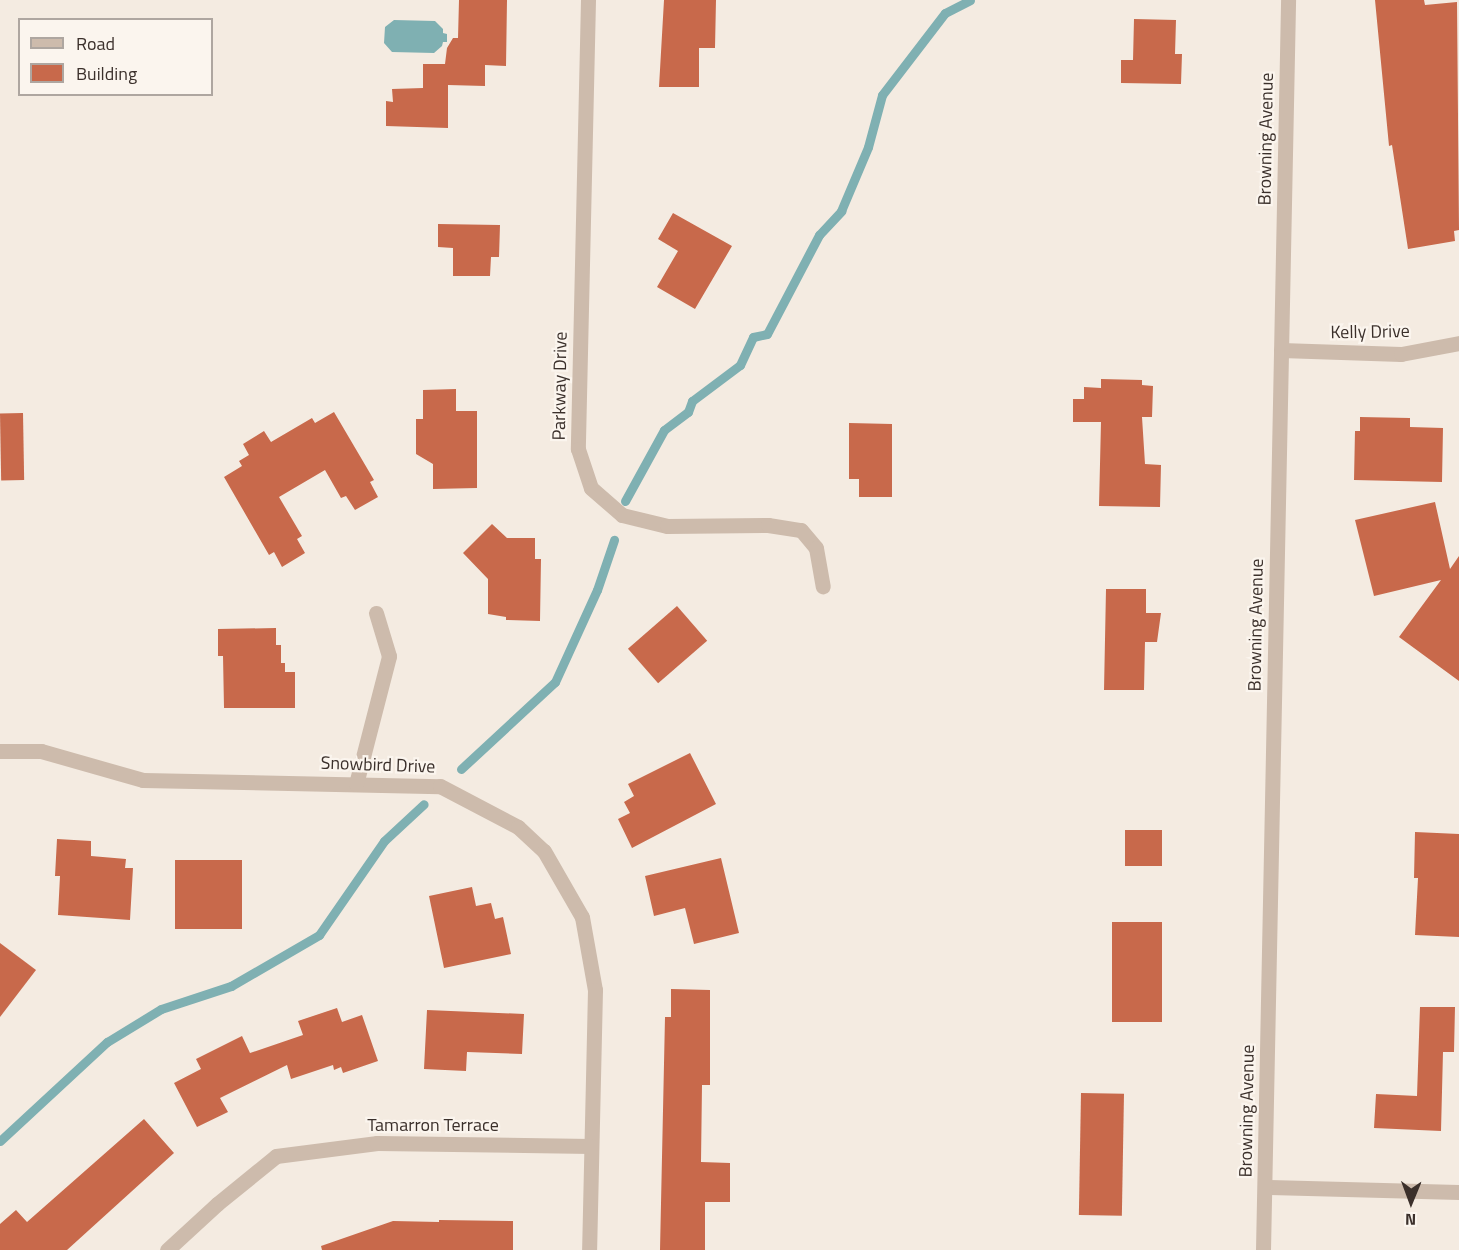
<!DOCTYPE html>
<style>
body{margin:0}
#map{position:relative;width:1459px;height:1250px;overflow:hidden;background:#f4ebe1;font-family:"Titillium Web",sans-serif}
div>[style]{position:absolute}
.water>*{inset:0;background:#7fb0b2}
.stream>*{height:9px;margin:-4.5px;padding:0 4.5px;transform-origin:4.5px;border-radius:4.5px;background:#7fb0b2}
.building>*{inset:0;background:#c8694b;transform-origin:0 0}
.minor>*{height:15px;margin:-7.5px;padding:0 7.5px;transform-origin:7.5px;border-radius:7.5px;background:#cdbbac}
.tertiary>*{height:15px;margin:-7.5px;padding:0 7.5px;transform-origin:7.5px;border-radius:7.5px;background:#cdbbac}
span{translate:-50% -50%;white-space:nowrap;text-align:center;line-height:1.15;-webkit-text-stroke:4.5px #fbf5ee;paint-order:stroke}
.street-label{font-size:18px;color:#3b302b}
.legend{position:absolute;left:18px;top:18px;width:195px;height:78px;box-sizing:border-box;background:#fbf5ee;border:2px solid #aea6a0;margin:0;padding:8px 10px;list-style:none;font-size:18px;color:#3b302b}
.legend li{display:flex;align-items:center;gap:12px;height:30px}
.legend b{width:30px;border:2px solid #aea6a0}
.north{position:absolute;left:1381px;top:1172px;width:60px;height:60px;-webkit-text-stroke:4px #fbf5ee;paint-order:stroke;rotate:181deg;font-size:16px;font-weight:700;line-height:24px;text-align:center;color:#3b302b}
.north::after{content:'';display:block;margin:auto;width:21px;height:27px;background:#3b302b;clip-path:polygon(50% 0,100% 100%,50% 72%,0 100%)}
</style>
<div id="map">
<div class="water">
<i style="clip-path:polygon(394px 20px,435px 21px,443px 29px,443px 33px,447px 34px,447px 42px,443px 42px,442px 46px,434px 53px,392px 52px,384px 43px,385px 27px)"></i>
</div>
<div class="stream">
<i style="left:625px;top:501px;width:81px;rotate:-61.2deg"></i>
<i style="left:664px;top:430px;width:30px;rotate:-37deg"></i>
<i style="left:688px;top:412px;width:12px;rotate:-70deg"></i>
<i style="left:692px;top:401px;width:60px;rotate:-36.9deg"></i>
<i style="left:740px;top:365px;width:31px;rotate:-65deg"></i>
<i style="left:753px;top:337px;width:14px;rotate:-12deg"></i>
<i style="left:767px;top:334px;width:112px;rotate:-62.3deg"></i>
<i style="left:819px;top:235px;width:33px;rotate:-47deg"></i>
<i style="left:841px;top:211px;width:69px;rotate:-67.1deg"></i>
<i style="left:868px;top:147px;width:54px;rotate:-74.9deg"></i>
<i style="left:882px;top:95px;width:103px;rotate:-52.5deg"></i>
<i style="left:945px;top:13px;width:28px;rotate:-27deg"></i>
<i style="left:461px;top:769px;width:128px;rotate:-42.8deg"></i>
<i style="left:555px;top:682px;width:101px;rotate:-65.5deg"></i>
<i style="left:597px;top:590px;width:53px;rotate:-71.2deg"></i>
<i style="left:0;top:1141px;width:146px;rotate:-42.8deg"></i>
<i style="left:107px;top:1042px;width:63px;rotate:-31.4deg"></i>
<i style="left:161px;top:1009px;width:74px;rotate:-18.2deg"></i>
<i style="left:231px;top:986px;width:102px;rotate:-30.1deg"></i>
<i style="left:319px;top:935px;width:114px;rotate:-55.3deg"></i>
<i style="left:384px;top:841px;width:54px;rotate:-42.8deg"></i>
</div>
<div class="building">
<i style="clip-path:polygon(459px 0,507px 0,506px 66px,485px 65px,485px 86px,448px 85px,448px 128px,386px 126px,386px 101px,393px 102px,392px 89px,423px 88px,423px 64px,445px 64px,447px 48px,453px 38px,458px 38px)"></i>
<i style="clip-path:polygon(664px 0,716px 0,715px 48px,699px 48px,699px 87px,659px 87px)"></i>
<i style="clip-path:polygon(1375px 0,1424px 0,1425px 5px,1457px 2px,1459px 230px,1454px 231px,1455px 241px,1408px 249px,1392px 145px,1389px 146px)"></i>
<i style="clip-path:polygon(1134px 19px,1176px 20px,1175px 54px,1182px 54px,1181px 84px,1121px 83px,1121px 60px,1133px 60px)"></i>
<i style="clip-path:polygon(673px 213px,732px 246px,695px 309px,657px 287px,678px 251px,658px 239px)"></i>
<i style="clip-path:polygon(438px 224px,500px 225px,499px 257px,491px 257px,490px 276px,453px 276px,453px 248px,438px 247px)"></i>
<i style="clip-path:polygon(1101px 379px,1142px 380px,1142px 385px,1153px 386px,1152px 417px,1142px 417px,1145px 464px,1161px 465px,1160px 507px,1099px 506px,1101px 422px,1073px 422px,1073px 399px,1084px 399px,1084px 387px,1101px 388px)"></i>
<i style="clip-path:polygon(456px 389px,456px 411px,477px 411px,477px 488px,433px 489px,433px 464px,416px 454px,416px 419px,423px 419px,423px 390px)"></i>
<i style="clip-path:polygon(334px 412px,374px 480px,370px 482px,378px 497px,355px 510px,346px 496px,341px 498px,325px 470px,279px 497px,302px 536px,297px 539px,305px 553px,282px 567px,274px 552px,269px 555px,224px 477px,242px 466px,239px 461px,249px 455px,243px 444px,264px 431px,271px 442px,312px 418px,315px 423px)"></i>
<i style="left:23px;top:413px;width:67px;height:23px;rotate:89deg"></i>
<i style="clip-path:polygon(1360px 417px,1410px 418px,1410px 427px,1443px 428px,1442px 482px,1354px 480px,1355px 431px,1360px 431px)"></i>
<i style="clip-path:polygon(849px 423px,892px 424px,892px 497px,859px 497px,859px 479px,849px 479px)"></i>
<i style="clip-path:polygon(1435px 502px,1450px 569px,1459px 556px,1459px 681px,1399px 637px,1441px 580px,1374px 596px,1355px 520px)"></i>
<i style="clip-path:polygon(492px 524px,507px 538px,535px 538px,535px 559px,541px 559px,540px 621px,506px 620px,506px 617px,488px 614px,488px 579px,463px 553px)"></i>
<i style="clip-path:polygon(1106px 589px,1146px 589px,1146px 613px,1161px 613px,1157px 642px,1145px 642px,1144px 690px,1104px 690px)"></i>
<i style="left:677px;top:606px;width:46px;height:65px;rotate:49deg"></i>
<i style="clip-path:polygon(276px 628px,276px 645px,281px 645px,281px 663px,285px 663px,285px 672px,295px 672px,295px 708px,224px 708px,223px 656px,218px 656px,218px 629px)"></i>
<i style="clip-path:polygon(690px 753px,716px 804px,632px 848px,618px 819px,630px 813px,624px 802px,634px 796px,628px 784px)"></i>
<i style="left:1125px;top:830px;width:37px;height:36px"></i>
<i style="clip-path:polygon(1415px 832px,1459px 834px,1459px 937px,1415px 935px,1418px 878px,1414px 878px)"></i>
<i style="clip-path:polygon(57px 839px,91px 841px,91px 856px,126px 859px,125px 868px,133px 868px,130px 920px,58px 915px,60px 876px,55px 876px)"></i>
<i style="clip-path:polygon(721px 858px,739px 933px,694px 944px,685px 908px,654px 916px,645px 876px)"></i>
<i style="left:175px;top:860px;width:67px;height:69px"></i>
<i style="clip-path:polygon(472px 887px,476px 906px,491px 903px,495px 919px,503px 917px,511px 954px,444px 968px,429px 896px)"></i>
<i style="left:1112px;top:922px;width:50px;height:100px"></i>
<i style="clip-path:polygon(0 943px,36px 970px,0 1017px)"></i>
<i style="clip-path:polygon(671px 989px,710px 990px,710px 1085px,702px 1085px,701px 1162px,730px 1163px,730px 1202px,705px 1202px,705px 1250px,660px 1250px,665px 1017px,671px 1017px)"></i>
<i style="clip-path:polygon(1420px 1007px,1455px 1007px,1454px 1052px,1443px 1052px,1441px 1131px,1374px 1128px,1376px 1094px,1417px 1096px)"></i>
<i style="clip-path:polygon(337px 1008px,342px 1022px,362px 1015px,378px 1061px,343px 1073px,341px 1067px,334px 1070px,333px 1065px,291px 1079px,287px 1065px,220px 1098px,228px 1112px,197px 1127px,174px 1083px,201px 1069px,196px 1059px,242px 1036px,250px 1053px,303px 1035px,298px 1021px)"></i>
<i style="clip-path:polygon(427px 1010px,524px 1014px,522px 1054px,467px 1052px,466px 1071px,424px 1069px)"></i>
<i style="left:1081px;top:1093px;width:43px;height:122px;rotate:1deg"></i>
<i style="clip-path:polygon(144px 1119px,174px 1153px,67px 1250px,0 1250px,0 1224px,16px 1210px,27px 1222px)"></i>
<i style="clip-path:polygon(439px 1220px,513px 1221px,513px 1250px,322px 1250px,321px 1246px,393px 1221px,439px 1222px)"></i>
</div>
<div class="minor">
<i style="left:588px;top:0;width:449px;rotate:91.3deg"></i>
<i style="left:578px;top:449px;width:41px;rotate:71.6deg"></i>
<i style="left:591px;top:488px;width:41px;rotate:41.1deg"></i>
<i style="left:622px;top:515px;width:46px;rotate:13.7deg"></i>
<i style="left:667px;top:526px;width:101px;rotate:-0.6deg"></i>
<i style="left:768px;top:525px;width:33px;rotate:9deg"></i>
<i style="left:801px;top:530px;width:23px;rotate:50deg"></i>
<i style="left:816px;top:548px;width:39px;rotate:80deg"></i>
<i style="left:1281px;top:350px;width:120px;rotate:1.9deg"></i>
<i style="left:1401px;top:354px;width:59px;rotate:-10.7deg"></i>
<i style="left:0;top:751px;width:41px"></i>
<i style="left:41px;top:751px;width:106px;rotate:15.9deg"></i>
<i style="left:143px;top:780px;width:297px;rotate:1.2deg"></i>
<i style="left:440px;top:786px;width:88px;rotate:27.7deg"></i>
<i style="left:518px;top:827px;width:35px;rotate:43deg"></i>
<i style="left:544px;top:851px;width:76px;rotate:60.1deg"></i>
<i style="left:582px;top:917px;width:74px;rotate:79.9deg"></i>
<i style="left:595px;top:990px;width:260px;rotate:91.3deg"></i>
<i style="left:356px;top:784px;width:132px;rotate:-75.5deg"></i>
<i style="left:389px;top:656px;width:45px;rotate:-106.8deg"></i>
<i style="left:1265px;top:1187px;width:194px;rotate:1.5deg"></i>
<i style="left:167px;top:1250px;width:68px;rotate:-42.6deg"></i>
<i style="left:217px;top:1204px;width:76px;rotate:-39.1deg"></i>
<i style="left:276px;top:1156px;width:102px;rotate:-7.3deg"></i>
<i style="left:377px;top:1143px;width:214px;rotate:0.8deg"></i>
</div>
<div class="tertiary">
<i style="left:1263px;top:1250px;width:1250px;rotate:-88.85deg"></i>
</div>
<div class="street-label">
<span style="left:1266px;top:139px;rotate:-89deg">Browning Avenue</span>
<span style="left:1370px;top:332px;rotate:-1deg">Kelly Drive</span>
<span style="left:560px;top:386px;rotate:-89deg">Parkway Drive</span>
<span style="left:1256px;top:625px;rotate:-89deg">Browning Avenue</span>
<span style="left:378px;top:765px;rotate:2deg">Snowbird Drive</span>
<span style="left:1247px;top:1111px;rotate:-89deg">Browning Avenue</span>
<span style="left:433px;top:1125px">Tamarron Terrace</span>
</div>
<ul class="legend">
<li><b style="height:8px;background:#cdbbac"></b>Road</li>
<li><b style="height:16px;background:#c8694b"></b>Building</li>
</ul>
<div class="north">N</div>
</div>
